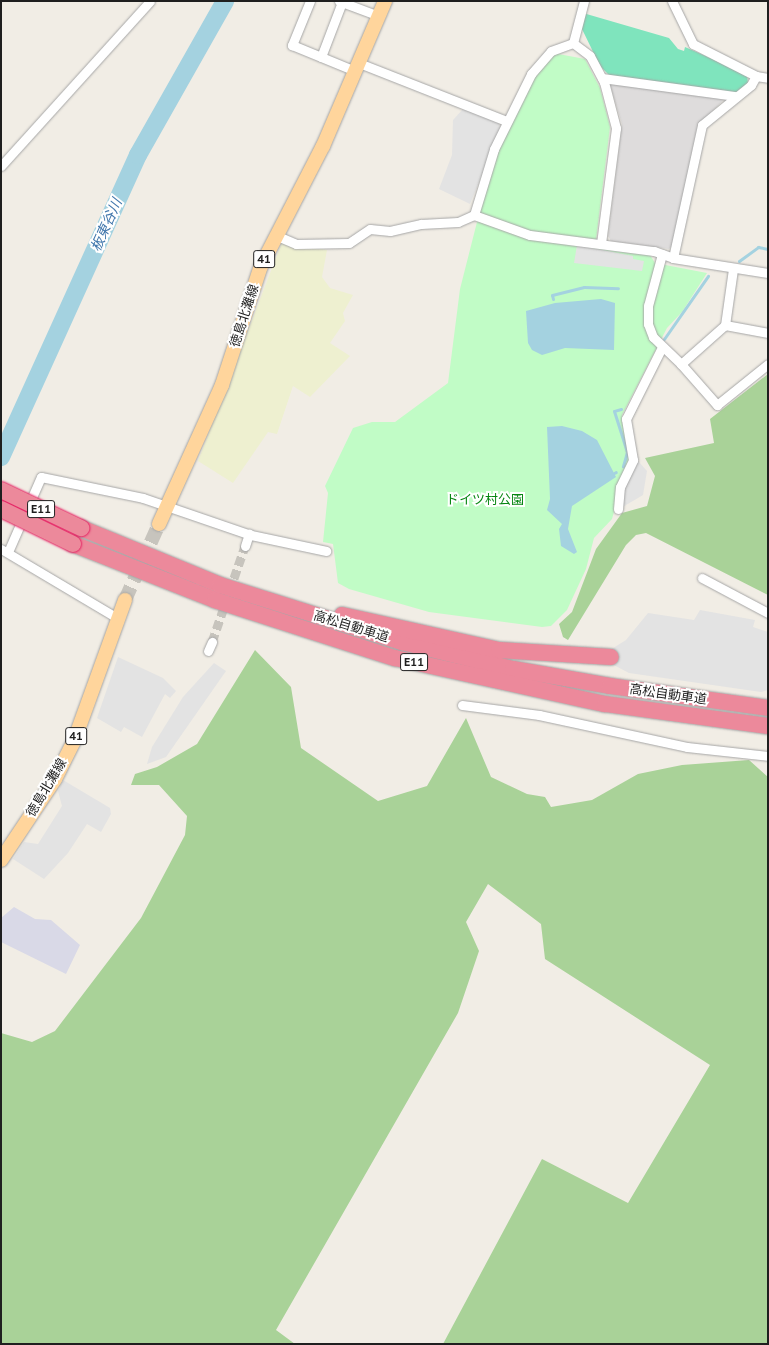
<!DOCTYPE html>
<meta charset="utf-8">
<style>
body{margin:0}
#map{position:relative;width:769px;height:1345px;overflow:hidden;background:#f1ede5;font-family:"PT Sans","Noto Sans JP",sans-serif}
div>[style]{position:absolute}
.residential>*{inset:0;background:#dedcdc}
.farmland>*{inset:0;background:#eef0d0}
.forest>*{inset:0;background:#a9d298}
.park>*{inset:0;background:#c1fcc6}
.pitch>*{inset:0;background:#7fe4bd}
.parking>*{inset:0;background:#e3e3e3}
.plaza>*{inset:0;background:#d9d9e7}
.water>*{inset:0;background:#a4d2e0}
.stream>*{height:3px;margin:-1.5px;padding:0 1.5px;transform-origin:1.5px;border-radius:1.5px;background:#a4d2e0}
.river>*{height:18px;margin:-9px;padding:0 9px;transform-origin:9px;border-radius:9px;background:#a4d2e0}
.minor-tunnel>*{height:9px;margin-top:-4.5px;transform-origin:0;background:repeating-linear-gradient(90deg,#c7c4bd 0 9px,transparent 0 13.5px)}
.primary-tunnel>*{height:14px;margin-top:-7px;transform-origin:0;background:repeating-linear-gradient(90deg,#c7c4bd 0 14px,transparent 0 21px)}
.roads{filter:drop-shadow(0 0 1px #a6a6a6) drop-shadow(0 0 1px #a6a6a6)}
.minor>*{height:9px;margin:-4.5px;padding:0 4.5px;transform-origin:4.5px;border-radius:4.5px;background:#fff}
.primary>*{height:14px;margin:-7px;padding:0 7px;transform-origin:7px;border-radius:7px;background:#ffd59c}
.motorway>*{height:16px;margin:-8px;padding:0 8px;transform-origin:8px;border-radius:8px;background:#ec899b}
.bridges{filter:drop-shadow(0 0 1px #e41d60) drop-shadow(0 0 1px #e41d60)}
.motorway-bridge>*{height:16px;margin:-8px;padding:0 8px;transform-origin:8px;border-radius:8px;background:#ec899b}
span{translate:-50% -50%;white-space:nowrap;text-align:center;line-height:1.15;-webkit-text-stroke:4px #fff;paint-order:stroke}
.shield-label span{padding:1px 3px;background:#fff;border:1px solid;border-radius:3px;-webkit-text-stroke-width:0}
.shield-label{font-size:12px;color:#1f1f1f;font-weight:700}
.street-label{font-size:13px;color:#1f1f1f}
.park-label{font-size:13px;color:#068511}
.water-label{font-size:14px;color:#4378ad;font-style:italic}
.frame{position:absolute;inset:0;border:2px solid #1f1f1f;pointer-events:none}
</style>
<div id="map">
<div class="residential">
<i style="clip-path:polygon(609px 82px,725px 98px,699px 126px,673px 245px,669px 249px,611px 241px,608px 236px,622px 124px)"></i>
</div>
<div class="farmland">
<i style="clip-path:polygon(282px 242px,327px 250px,322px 277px,330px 288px,353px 295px,343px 313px,345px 321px,330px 343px,350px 356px,310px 397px,293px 386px,277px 434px,268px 432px,233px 483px,198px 461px)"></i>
</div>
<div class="forest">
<i style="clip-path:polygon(768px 374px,768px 595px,646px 533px,636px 535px,626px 545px,568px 640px,563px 637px,559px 624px,572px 612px,596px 549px,622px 513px,647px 506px,655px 476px,645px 458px,714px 443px,710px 419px)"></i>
<i style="clip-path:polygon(255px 650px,291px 687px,301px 748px,378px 801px,427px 786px,466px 718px,491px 777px,527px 794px,545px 797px,551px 807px,592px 800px,638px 774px,682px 765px,749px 760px,768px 777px,768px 1344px,443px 1344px,542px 1159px,628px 1203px,710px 1065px,545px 959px,541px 924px,488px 884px,466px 922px,479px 951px,458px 1013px,276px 1330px,295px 1344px,1px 1344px,1px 1033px,32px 1042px,55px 1031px,141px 918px,185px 835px,187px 816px,159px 785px,131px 785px,135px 774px,157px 767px,197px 744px)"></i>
</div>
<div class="park">
<i style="clip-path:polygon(553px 53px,585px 59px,600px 88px,610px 127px,595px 248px,650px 255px,655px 263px,707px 273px,682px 312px,667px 328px,622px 415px,629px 458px,612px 519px,594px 538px,586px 569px,567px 610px,551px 626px,542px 627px,429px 612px,349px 589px,338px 583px,333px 544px,323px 542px,328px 493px,325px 486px,353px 428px,372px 422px,395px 422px,448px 383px,460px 289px,491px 167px,528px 84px)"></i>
</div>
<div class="pitch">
<i style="clip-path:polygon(583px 13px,669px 38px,678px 49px,684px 51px,685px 47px,747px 74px,748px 84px,736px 93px,610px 76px,600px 66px,581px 27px)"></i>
</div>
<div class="parking">
<i style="clip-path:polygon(463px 109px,498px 122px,501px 129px,470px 204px,439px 189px,452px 155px,453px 120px)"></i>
<i style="clip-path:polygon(577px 245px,633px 256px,633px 259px,644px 261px,642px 271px,574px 263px)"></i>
<i style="clip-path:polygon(638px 461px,647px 471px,643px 495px,621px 508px,623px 489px)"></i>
<i style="clip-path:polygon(700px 610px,755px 620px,753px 627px,768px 632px,768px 690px,761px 692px,629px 673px,610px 663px,610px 650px,626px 640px,648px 613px,694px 620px)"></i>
<i style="clip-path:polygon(118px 657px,163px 678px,176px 691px,170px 698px,165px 694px,142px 737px,124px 727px,121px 732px,97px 718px)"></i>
<i style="clip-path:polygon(214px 663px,226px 671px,166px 757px,147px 764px,152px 747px,183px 697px)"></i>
<i style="clip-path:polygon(63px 780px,110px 808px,111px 814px,101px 832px,87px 824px,68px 853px,44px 879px,13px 859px,24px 842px,38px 844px,62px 806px,58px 791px)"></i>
</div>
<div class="plaza">
<i style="clip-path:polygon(14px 907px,35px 919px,51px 920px,80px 945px,66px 974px,1px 942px,1px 918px)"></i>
</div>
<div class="water">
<i style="clip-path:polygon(601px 299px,615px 303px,614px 350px,565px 348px,542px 355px,532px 350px,528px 343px,526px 311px,555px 303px)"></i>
<i style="clip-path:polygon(562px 426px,582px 431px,597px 440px,616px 477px,572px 506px,568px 529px,577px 552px,574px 554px,561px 546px,559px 529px,562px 524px,547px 510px,550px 499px,547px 427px)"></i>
</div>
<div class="stream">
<i style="left:739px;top:261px;width:24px;rotate:-36deg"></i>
<i style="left:758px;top:247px;width:10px;rotate:11deg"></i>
<i style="left:553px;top:299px;width:4px;rotate:-104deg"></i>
<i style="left:552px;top:295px;width:33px;rotate:-14deg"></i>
<i style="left:584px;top:287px;width:34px;rotate:2deg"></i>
<i style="left:664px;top:339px;width:77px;rotate:-55.1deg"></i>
<i style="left:621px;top:409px;width:7px;rotate:164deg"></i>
<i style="left:614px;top:411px;width:43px;rotate:72.4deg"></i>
<i style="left:627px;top:452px;width:15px;rotate:106deg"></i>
<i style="left:614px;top:473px;width:2px;rotate:-27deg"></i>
</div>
<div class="river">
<i style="left:1px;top:457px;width:332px;rotate:-65.6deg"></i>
<i style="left:138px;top:155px;width:177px;rotate:-60.5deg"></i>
</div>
<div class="minor-tunnel">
<i style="left:212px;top:642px;width:102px;rotate:-71deg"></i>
</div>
<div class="primary-tunnel">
<i style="left:125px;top:600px;width:83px;rotate:-65.9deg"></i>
</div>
<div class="roads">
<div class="minor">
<i style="left:310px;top:1px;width:48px;rotate:112.2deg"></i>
<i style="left:292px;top:45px;width:68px;rotate:22.4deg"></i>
<i style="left:339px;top:1px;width:43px;rotate:20.6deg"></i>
<i style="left:672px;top:1px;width:48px;rotate:64deg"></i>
<i style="left:693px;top:44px;width:71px;rotate:26.9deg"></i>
<i style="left:756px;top:76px;width:12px;rotate:9deg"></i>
<i style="left:573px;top:43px;width:43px;rotate:-75.3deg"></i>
<i style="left:321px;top:57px;width:59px;rotate:-69.1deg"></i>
<i style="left:359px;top:63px;width:158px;rotate:21.5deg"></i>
<i style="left:602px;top:78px;width:135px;rotate:7.7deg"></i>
<i style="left:1px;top:166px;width:222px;rotate:-47.9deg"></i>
<i style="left:474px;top:215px;width:59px;rotate:19.7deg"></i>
<i style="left:530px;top:235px;width:125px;rotate:7.4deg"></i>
<i style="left:654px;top:251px;width:20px;rotate:20deg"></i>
<i style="left:673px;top:258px;width:96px;rotate:9deg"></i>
<i style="left:275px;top:235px;width:23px;rotate:23deg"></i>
<i style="left:296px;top:244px;width:53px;rotate:-1.1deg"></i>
<i style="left:349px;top:243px;width:25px;rotate:-34deg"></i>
<i style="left:370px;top:229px;width:20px;rotate:6deg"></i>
<i style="left:390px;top:231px;width:32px;rotate:-13deg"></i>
<i style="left:421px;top:224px;width:37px;rotate:-3deg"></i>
<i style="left:458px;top:222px;width:17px;rotate:-24deg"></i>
<i style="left:474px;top:215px;width:69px;rotate:-73.1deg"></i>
<i style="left:494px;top:149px;width:84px;rotate:-63.7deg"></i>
<i style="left:531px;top:74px;width:30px;rotate:-49deg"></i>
<i style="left:551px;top:51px;width:23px;rotate:-20deg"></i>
<i style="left:573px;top:43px;width:21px;rotate:37deg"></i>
<i style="left:590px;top:56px;width:30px;rotate:62deg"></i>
<i style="left:604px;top:82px;width:48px;rotate:75.4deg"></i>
<i style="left:616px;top:128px;width:117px;rotate:97.4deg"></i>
<i style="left:662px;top:254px;width:54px;rotate:105.1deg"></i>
<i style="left:648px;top:306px;width:18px;rotate:90deg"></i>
<i style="left:648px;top:324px;width:14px;rotate:69deg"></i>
<i style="left:653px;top:337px;width:39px;rotate:44deg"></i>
<i style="left:673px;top:258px;width:136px;rotate:-77.7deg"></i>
<i style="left:702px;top:125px;width:63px;rotate:-39.2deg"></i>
<i style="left:751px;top:85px;width:10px;rotate:-61deg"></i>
<i style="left:733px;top:269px;width:57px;rotate:98.1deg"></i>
<i style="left:725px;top:325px;width:44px;rotate:10.5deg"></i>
<i style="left:725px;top:325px;width:59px;rotate:138.4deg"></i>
<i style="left:681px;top:364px;width:55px;rotate:48.7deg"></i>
<i style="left:717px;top:405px;width:65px;rotate:-38.8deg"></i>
<i style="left:618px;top:509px;width:22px;rotate:-85deg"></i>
<i style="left:620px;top:487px;width:30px;rotate:-64deg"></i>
<i style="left:633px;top:460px;width:42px;rotate:-99.7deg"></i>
<i style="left:626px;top:419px;width:80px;rotate:-63.4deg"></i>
<i style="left:245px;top:546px;width:13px;rotate:-72deg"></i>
<i style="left:1px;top:549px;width:135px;rotate:30.7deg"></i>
<i style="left:8px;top:552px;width:82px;rotate:-66.3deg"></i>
<i style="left:41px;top:477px;width:104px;rotate:11.6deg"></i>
<i style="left:143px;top:498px;width:114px;rotate:18.9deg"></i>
<i style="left:251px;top:535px;width:77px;rotate:12deg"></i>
<i style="left:702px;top:578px;width:75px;rotate:27.9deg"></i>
<i style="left:208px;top:651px;width:10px;rotate:-66deg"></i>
<i style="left:462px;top:705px;width:78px;rotate:7.4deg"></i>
<i style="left:539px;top:715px;width:151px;rotate:12.2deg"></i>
<i style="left:687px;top:747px;width:81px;rotate:6.3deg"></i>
</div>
<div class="primary">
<i style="left:159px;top:524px;width:153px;rotate:-65.6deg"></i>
<i style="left:222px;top:385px;width:125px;rotate:-71.9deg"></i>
<i style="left:261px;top:266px;width:135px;rotate:-62.7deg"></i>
<i style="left:323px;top:146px;width:158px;rotate:-66.8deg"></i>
<i style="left:1px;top:860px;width:97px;rotate:-56.3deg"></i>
<i style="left:55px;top:779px;width:42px;rotate:-63.4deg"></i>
<i style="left:74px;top:741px;width:150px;rotate:-70.1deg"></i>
</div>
<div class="motorway">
<i style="left:81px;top:528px;width:150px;rotate:22.3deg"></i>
<i style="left:220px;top:585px;width:191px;rotate:17.4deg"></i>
<i style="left:402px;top:642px;width:114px;rotate:13.7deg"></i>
<i style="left:513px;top:669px;width:98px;rotate:9.9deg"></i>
<i style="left:610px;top:686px;width:160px;rotate:7.9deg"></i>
<i style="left:73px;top:544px;width:153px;rotate:21.5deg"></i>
<i style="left:215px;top:600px;width:189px;rotate:17.9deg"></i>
<i style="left:395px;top:658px;width:215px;rotate:12.4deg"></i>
<i style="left:605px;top:704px;width:164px;rotate:7.7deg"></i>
<i style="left:342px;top:615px;width:161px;rotate:12.6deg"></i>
<i style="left:499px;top:650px;width:112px;rotate:3.6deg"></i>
</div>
</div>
<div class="bridges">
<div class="motorway-bridge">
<i style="left:1px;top:490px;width:89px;rotate:25.4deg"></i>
<i style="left:1px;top:509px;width:80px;rotate:25.9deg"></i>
</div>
</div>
<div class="shield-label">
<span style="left:264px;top:259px">41</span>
<span style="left:41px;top:509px">E11</span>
<span style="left:414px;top:662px">E11</span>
<span style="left:76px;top:736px">41</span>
</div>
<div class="street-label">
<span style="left:245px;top:316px;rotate:-72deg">徳島北灘線</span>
<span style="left:351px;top:627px;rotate:17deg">高松自動車道</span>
<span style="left:668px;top:695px;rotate:8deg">高松自動車道</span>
<span style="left:47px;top:788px;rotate:-59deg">徳島北灘線</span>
</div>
<div class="park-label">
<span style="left:485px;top:500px">ドイツ村公園</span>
</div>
<div class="water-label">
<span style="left:106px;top:225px;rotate:-66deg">板東谷川</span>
</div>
<div class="frame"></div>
</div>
